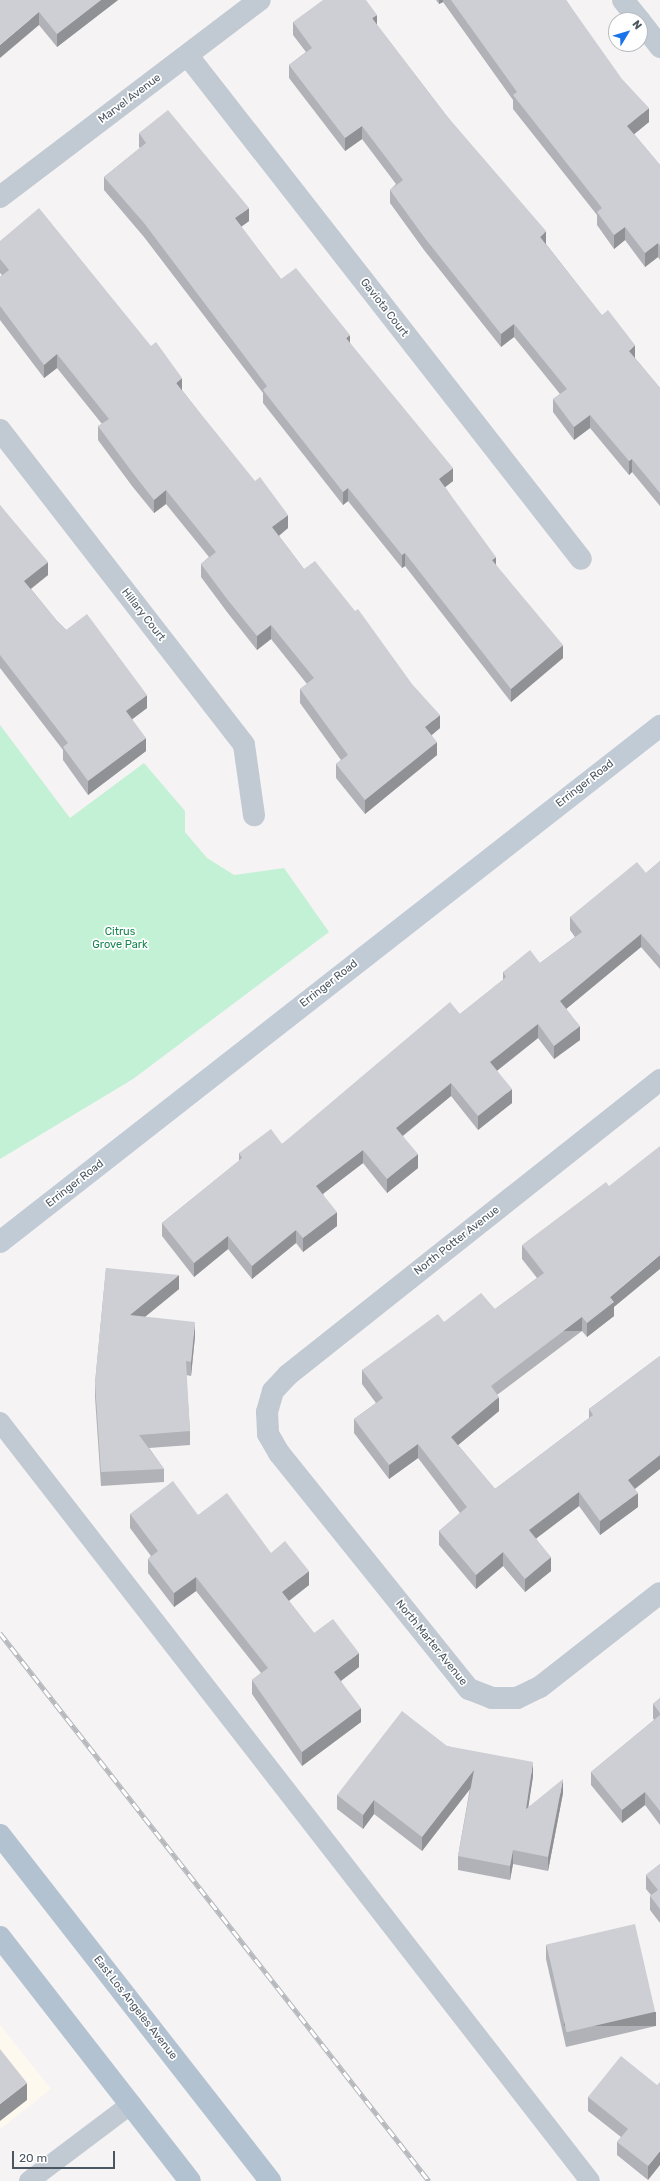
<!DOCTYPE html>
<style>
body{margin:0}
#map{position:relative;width:660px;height:2181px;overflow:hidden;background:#f5f3f3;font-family:Rubik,sans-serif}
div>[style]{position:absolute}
.commercial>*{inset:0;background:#fdf9ef}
.green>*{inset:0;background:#c3f1d5}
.service>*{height:20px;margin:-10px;padding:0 10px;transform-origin:10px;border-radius:10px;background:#c1cad2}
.minor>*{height:22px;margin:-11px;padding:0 11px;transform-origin:11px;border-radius:11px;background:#c1cad2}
.secondary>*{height:22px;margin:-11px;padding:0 11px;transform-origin:11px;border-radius:11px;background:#c1cbd6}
.primary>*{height:22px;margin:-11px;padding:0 11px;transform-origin:11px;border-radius:11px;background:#b3c2d1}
.rail>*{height:4.5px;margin-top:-2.25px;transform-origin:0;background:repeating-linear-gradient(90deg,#fff 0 9px,#b5b8bd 0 18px);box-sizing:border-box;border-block:1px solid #b5b8bd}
.wall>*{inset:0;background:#b0b2b7}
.shaded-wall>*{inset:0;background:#909195;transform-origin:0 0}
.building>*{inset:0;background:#cdcfd5;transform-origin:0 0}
span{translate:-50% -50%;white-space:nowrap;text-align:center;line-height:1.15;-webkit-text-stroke:3.5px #fff;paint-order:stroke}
.street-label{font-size:11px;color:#4a5661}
.park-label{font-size:11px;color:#17864f}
.north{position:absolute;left:608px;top:12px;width:40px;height:40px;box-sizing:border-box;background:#fff;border:1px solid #b7bbc0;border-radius:50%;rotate:52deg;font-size:11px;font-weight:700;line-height:16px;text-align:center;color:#4a5661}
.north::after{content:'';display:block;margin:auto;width:14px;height:18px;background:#1a73e8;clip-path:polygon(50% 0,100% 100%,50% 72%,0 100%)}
.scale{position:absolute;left:12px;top:2151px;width:103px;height:18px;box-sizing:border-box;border:2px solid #4a5661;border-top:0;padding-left:5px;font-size:12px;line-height:14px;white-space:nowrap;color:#4a5661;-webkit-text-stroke:3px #fff;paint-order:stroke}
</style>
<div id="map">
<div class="commercial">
<i style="clip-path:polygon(0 2025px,51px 2089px,0 2129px)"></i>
</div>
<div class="green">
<i style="clip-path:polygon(0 725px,70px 818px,144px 763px,185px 811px,185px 832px,207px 858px,234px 875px,284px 868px,329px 932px,133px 1079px,0 1159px)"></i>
</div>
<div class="service">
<i style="left:0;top:1422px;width:961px;rotate:52.14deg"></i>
<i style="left:29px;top:2181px;width:128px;rotate:-37deg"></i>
</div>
<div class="minor">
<i style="left:623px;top:0;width:26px;rotate:51deg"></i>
<i style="left:640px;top:21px;width:33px;rotate:52deg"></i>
<i style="left:188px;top:56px;width:638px;rotate:52deg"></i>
<i style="left:0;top:197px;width:326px;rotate:-37.2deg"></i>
<i style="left:0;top:430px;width:398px;rotate:52.2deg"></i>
<i style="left:244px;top:745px;width:71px;rotate:81.9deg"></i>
<i style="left:660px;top:1080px;width:475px;rotate:141.6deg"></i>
<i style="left:288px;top:1375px;width:22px;rotate:133deg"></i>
<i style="left:273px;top:1391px;width:22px;rotate:106deg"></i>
<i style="left:267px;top:1412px;width:22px;rotate:87deg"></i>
<i style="left:268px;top:1434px;width:22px;rotate:60deg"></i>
<i style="left:279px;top:1453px;width:303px;rotate:51.2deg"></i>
<i style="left:469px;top:1689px;width:25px;rotate:21deg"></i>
<i style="left:492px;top:1698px;width:25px"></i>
<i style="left:517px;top:1698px;width:25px;rotate:-26deg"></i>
<i style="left:540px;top:1687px;width:152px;rotate:-38.1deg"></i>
</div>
<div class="secondary">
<i style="left:0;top:1242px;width:838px;rotate:-38.02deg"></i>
</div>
<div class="primary">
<i style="left:0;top:1835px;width:439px;rotate:52deg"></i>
<i style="left:0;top:1937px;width:309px;rotate:52.1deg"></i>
</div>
<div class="rail">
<i style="left:0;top:1633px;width:696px;rotate:51.94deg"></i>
</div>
<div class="wall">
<i style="clip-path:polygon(0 0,118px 0,57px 47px,39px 25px)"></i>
<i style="clip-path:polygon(436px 0,566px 0,649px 122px,634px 134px,660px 165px,660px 260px,658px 257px,645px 267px,625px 240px,614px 249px,597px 225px,597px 215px,513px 109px,513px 100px,443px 2px,439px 4px)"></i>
<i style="clip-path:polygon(293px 22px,377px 25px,446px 115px,546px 244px,635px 358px,660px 388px,660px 506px,632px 472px,629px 475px,590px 428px,574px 440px,553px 412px,553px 399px,560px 394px,514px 337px,501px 347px,424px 250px,390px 203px,390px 190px,396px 184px,362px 139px,345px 151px,289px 78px,289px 65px,306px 52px,293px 35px)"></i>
<i style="clip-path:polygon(139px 133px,249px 221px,241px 227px,281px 279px,350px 343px,453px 481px,445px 487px,496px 565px,563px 658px,511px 702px,405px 566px,402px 568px,348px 501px,343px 505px,263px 403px,263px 393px,144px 237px,104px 190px,104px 177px,140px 148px,139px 147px)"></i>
<i style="clip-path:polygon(0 241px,182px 390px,288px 528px,279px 536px,304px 569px,440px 728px,431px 735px,437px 755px,365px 814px,336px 778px,336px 764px,341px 760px,300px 703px,300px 689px,307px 684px,271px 639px,257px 650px,227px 612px,201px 577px,201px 564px,209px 557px,166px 504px,154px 513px,132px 486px,98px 440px,98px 426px,102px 424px,57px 368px,44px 378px,0 320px,0 277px,2px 275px,0 273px)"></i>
<i style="clip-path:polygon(0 505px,48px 575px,31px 589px,57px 621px,147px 708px,132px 719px,146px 751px,88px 795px,63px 760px,63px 750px,0 668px)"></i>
<i style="clip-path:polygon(660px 861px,660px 969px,641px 947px,566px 1009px,580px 1040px,554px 1059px,538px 1038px,497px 1071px,512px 1103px,478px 1130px,451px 1096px,403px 1136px,418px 1168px,387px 1193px,363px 1163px,323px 1194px,337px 1226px,303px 1252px,296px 1243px,252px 1279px,228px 1249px,194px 1277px,162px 1236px,162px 1223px,239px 1161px,239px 1153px,282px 1144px,460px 1014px,503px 980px,503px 972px,540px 963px,575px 937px,570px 930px,570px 917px,646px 873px)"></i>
<i style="clip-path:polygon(522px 1245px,614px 1307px,614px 1316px,587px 1337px,582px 1331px,497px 1395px,499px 1411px,458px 1445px,495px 1489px,589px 1418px,589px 1409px,660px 1356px,660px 1469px,635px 1489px,638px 1507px,600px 1535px,579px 1506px,536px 1538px,551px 1571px,525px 1592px,503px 1566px,476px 1589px,439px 1545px,439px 1531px,460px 1513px,418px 1458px,389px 1479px,354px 1433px,354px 1419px,376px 1403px,362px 1384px,362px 1370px,444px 1322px,495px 1309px,537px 1278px,522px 1259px)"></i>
<i style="clip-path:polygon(106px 1268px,179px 1289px,145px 1317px,195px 1336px,191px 1376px,186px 1375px,190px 1431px,190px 1445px,149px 1448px,164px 1469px,164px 1482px,101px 1486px,95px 1397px,95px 1383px)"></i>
<i style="clip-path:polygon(130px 1514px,198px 1515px,271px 1553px,309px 1585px,289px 1601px,314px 1633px,359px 1667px,341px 1681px,361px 1722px,302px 1766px,252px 1694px,252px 1680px,261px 1673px,196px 1591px,174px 1607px,148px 1573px,148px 1559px,151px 1556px,130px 1528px)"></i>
<i style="clip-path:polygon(660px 1698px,660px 1825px,645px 1805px,622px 1823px,591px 1785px,591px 1772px,654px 1720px,653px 1718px,653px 1704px)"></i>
<i style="clip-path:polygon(447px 1746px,533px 1776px,528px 1807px,563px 1793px,548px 1871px,513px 1864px,510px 1880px,458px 1870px,458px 1856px,470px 1788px,422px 1851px,374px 1814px,363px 1829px,337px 1809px,337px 1795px)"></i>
<i style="clip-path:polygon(660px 1864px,660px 1923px,650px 1910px,650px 1896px,651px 1895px,646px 1889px,646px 1875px)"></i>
<i style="clip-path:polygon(546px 1945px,656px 2026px,566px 2047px,546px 1959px)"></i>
<i style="clip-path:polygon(657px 2085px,648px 2180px,617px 2155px,617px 2142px,621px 2137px,588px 2111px,588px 2097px)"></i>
</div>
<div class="shaded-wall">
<i style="clip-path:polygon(101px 0,118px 0,57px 47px,57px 34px)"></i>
<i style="clip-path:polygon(439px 0,443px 0,443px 2px,439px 4px)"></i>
<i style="clip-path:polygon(39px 12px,39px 25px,0 58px,0 45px)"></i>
<i style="clip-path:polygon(377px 15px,377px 28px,372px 18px)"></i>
<i style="clip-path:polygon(649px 108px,649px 122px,627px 140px,627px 126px)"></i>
<i style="clip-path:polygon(362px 126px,362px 139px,345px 151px,345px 138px)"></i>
<i style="clip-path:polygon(249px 208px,249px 221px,235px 231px,235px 218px)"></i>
<i style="clip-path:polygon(625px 227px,625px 240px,614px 249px,614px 235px)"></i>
<i style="clip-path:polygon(546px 231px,546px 245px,540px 237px)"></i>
<i style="clip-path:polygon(658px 243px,658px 257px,645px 267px,645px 253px)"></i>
<i style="clip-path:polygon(514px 324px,514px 337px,501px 347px,501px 334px)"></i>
<i style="clip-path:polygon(350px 335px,350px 348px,346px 338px)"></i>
<i style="clip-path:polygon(635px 345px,635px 358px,629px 364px,629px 351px)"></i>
<i style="clip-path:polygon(57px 354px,57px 368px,44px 378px,44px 365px)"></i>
<i style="clip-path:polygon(182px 378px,182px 392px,176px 383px)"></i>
<i style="clip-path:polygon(590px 415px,590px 428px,574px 440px,574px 427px)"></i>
<i style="clip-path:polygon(632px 459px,632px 472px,629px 475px,629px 461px)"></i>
<i style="clip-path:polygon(453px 468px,453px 481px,439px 492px,439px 479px)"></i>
<i style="clip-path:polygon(348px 488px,348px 501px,343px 505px,343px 492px)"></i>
<i style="clip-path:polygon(166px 490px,166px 504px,154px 513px,154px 500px)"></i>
<i style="clip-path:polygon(288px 515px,288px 528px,272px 541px,272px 527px)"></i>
<i style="clip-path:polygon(405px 553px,405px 566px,402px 568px,402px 555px)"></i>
<i style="clip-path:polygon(496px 557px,496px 570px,492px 560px)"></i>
<i style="clip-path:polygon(48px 562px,48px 575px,24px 594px,24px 581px)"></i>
<i style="clip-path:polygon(271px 625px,271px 639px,257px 650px,257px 636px)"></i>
<i style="clip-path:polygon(563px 645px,563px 658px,511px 702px,511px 689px)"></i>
<i style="clip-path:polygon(147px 695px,147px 708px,126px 724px,126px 711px)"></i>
<i style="clip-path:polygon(440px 715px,440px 728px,425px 741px,425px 727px)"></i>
<i style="clip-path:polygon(146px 738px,146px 751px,88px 795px,88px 781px)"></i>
<i style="clip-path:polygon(437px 742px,437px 755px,365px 814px,365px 800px)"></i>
<i style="clip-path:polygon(641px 934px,641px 947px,560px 1014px,560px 1001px)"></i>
<i style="clip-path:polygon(538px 1024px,538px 1038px,490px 1076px,490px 1062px)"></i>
<i style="clip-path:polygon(580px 1026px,580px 1040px,554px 1059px,554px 1046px)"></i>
<i style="clip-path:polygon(451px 1083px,451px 1096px,396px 1141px,396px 1128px)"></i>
<i style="clip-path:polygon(512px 1089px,512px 1103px,478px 1130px,478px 1116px)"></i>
<i style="clip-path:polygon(363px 1150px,363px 1163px,316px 1199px,316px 1186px)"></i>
<i style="clip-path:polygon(418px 1154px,418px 1168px,387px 1193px,387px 1179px)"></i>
<i style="clip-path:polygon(337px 1212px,337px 1226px,303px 1252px,303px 1238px)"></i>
<i style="clip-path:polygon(296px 1230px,296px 1243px,252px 1279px,252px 1266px)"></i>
<i style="clip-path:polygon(228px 1236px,228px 1249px,194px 1277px,194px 1263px)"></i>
<i style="clip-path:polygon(660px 1255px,660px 1269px,614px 1307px,614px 1316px,587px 1337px,587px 1323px,610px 1297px)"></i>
<i style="clip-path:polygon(179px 1275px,179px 1289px,130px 1329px,130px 1315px)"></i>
<i style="left:582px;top:1317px;width:14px;height:114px;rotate:90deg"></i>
<i style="clip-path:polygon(195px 1322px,195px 1336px,191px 1376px,191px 1362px)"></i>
<i style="clip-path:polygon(499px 1397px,499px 1411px,451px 1451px,451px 1437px)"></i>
<i style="clip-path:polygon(418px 1444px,418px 1458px,389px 1479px,389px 1465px)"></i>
<i style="clip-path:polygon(660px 1455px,660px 1469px,628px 1494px,628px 1480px)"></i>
<i style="clip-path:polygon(579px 1492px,579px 1506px,529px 1544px,529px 1530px)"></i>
<i style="clip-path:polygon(638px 1493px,638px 1507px,600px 1535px,600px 1521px)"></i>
<i style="clip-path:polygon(503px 1552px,503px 1566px,476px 1589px,476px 1575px)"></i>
<i style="clip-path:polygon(551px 1557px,551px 1571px,525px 1592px,525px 1579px)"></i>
<i style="clip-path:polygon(309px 1571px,309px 1585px,282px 1606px,282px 1592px)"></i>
<i style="clip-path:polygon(196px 1577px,196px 1591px,174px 1607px,174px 1593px)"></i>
<i style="clip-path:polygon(359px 1653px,359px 1667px,334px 1686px,334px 1672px)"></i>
<i style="clip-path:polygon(361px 1708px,361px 1722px,302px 1766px,302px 1752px)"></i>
<i style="clip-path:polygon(533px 1762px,533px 1776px,526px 1823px,526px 1809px)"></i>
<i style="clip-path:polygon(474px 1770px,474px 1784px,422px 1851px,422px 1837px)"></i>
<i style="clip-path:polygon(563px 1779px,563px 1793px,548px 1871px,548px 1857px)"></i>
<i style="clip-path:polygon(645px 1792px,645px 1805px,622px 1823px,622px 1810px)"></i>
<i style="clip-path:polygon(374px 1800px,374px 1814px,363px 1829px,363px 1815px)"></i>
<i style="clip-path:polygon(513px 1850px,513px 1864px,510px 1880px,510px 1866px)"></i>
<i style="left:656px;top:2012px;width:14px;height:92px;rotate:90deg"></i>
<i style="clip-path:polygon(27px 2083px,27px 2100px,0 2121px,0 2104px)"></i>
<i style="clip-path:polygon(660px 2151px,660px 2165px,648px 2180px,648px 2166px)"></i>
</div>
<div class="building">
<i style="clip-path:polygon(0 0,101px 0,57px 34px,39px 12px,0 45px)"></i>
<i style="clip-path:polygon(323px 0,366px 0,377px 15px,372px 18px,446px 115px,546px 231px,540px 237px,602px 315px,608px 310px,635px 345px,629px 351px,660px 388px,660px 493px,632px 459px,629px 461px,590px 415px,574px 427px,553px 399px,567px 389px,514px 324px,501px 334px,424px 237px,390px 190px,403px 180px,362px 126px,345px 138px,289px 65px,312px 48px,293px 22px)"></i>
<i style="clip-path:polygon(451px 0,566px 0,622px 79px,649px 108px,627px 126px,660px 165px,660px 246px,658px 243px,645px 253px,625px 227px,614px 235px,597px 212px,602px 208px,513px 95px,517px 92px)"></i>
<i style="clip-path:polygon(168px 110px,249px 208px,235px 218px,281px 279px,296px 268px,350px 335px,346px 338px,453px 468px,439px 479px,496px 557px,492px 560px,563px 645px,511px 689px,405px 553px,402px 555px,348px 488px,343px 492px,263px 390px,267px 386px,144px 223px,104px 177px,146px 143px,139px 133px)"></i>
<i style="clip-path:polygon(39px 208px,151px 346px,156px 342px,182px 378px,176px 383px,255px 481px,260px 477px,288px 515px,272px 527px,304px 569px,315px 561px,355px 611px,358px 609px,412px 684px,440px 715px,425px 727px,437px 742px,365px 800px,336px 764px,348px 755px,300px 689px,314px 678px,271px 625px,257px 636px,227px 599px,201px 564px,216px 552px,166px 490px,154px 500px,132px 472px,98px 426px,109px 419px,57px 354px,44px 365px,0 306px,0 277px,9px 270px,0 259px,0 241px)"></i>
<i style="clip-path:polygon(0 505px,48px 562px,24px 581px,57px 621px,66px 630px,87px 614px,147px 695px,126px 711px,146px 738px,88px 781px,63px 747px,68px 743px,0 655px)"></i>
<i style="clip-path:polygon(660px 861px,660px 956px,641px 934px,560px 1001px,580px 1026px,554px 1046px,538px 1024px,490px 1062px,512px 1089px,478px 1116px,451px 1083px,396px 1128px,418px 1154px,387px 1179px,363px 1150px,316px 1186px,337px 1212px,303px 1238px,296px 1230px,252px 1266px,228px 1236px,194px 1263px,162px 1223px,242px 1158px,239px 1153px,271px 1129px,282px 1144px,450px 1002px,460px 1014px,506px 977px,503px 972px,530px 950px,540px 963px,582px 932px,570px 917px,637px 862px,646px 873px)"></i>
<i style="clip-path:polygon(660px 1146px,660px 1255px,610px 1297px,614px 1302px,587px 1323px,582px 1317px,491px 1386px,499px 1397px,451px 1437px,495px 1489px,593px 1415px,589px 1409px,660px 1356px,660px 1455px,628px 1480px,638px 1493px,600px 1521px,579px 1492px,529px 1530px,551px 1557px,525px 1579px,503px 1552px,476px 1575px,439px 1531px,467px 1507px,418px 1444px,389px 1465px,354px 1419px,383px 1398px,362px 1370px,438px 1314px,444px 1322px,481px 1293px,495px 1309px,544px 1273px,522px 1245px,606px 1182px,609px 1186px)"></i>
<i style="clip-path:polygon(106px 1268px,179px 1275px,130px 1315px,195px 1322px,191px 1362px,186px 1361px,190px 1431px,139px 1435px,164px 1469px,101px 1472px,95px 1383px)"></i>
<i style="clip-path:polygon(173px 1481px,198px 1515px,227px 1493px,271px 1553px,285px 1541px,309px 1571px,282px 1592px,314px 1633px,333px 1619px,359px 1653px,334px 1672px,361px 1708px,302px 1752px,252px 1680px,268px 1668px,196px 1577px,174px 1593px,148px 1559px,158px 1551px,130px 1514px)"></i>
<i style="clip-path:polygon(660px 1698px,660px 1713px,653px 1704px)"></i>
<i style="clip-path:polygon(402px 1711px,447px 1746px,533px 1762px,526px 1809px,563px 1779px,548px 1857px,513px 1850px,510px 1866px,458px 1856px,474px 1770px,422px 1837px,374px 1800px,363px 1815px,337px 1795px)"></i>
<i style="clip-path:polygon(660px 1715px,660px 1811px,645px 1792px,622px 1810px,591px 1772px)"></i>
<i style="clip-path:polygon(660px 1864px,660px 1909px,650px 1896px,658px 1890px,646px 1875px)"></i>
<i style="left:635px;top:1924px;width:90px;height:91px;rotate:77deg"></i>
<i style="clip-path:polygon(0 2049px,27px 2083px,0 2104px)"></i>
<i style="clip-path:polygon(621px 2056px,657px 2085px,660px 2082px,660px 2151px,648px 2166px,617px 2142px,628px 2129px,588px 2097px)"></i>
</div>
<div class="street-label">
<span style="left:130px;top:99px;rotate:-37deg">Marvel Avenue</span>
<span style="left:384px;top:308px;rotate:52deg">Gaviota Court</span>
<span style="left:143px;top:615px;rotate:52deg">Hillary Court</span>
<span style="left:585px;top:784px;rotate:-38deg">Erringer Road</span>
<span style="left:329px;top:984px;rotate:-38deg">Erringer Road</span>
<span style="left:75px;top:1184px;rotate:-38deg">Erringer Road</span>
<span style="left:457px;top:1241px;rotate:-38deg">North Potter Avenue</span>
<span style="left:431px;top:1643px;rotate:51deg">North Marter Avenue</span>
<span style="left:135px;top:2008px;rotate:52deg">East Los Angeles Avenue</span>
</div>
<div class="park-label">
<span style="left:120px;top:939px">Citrus<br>Grove Park</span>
</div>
<div class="north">N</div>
<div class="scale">20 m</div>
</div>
